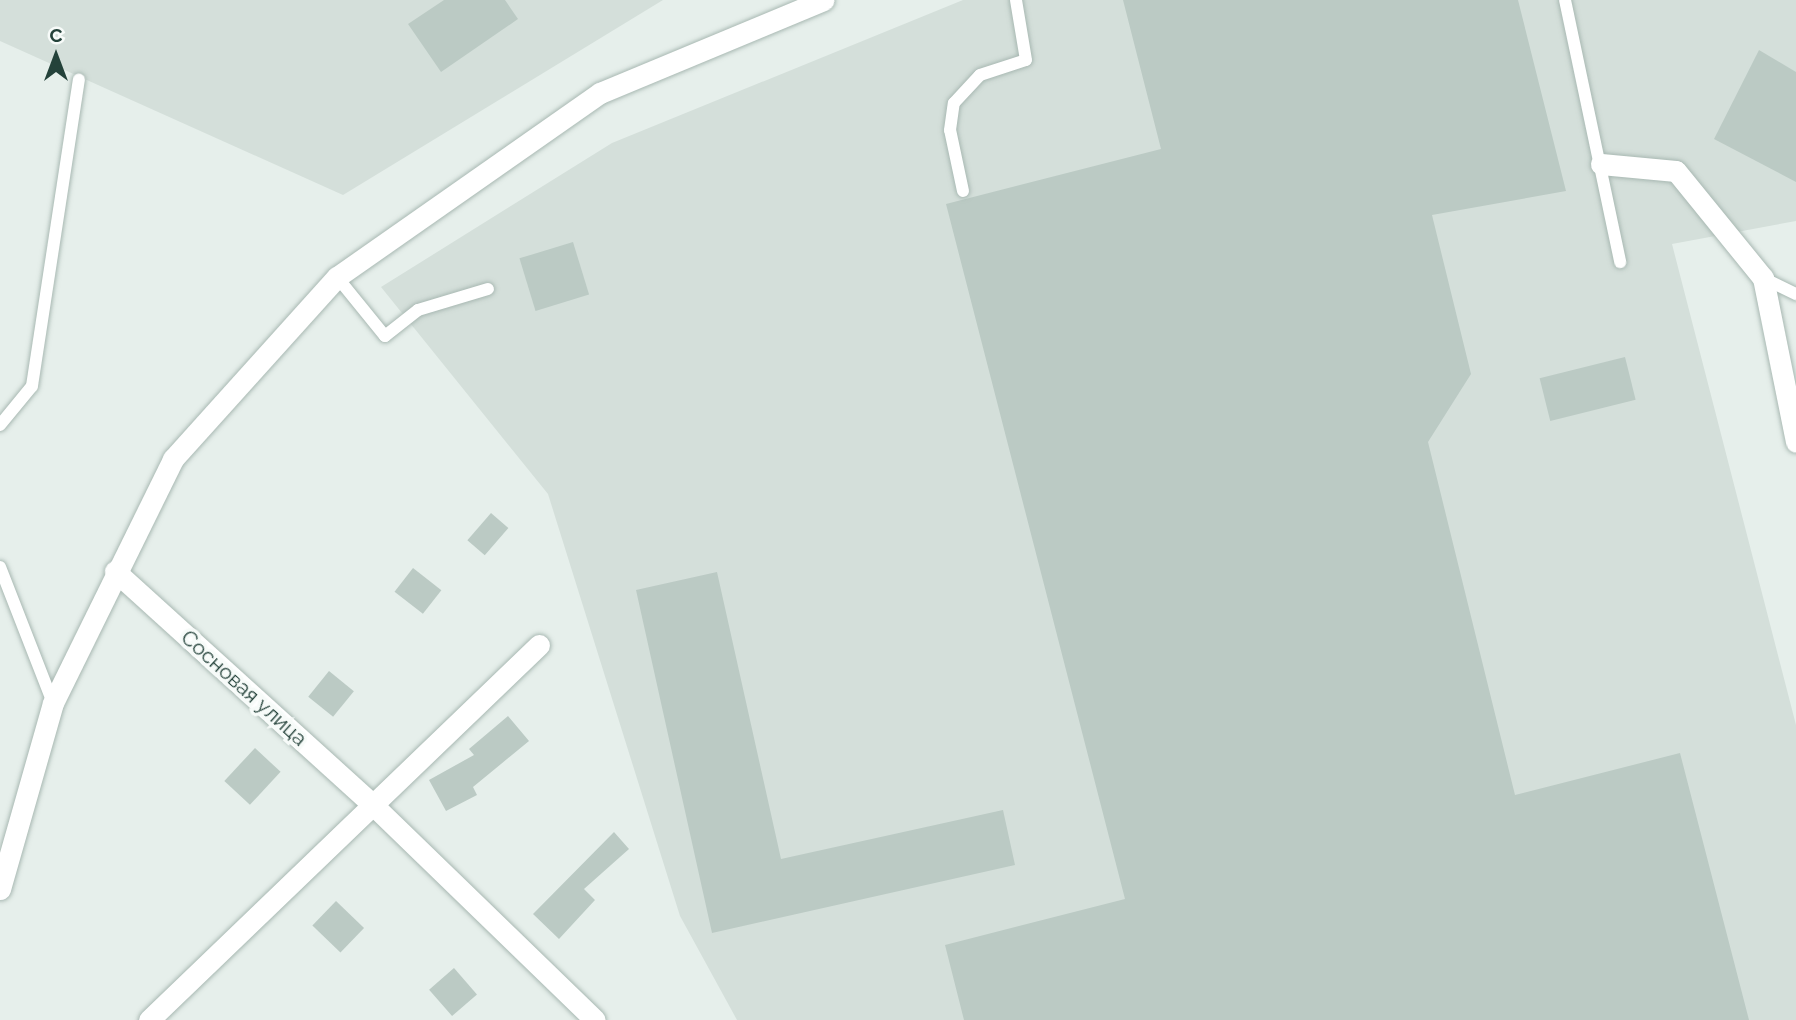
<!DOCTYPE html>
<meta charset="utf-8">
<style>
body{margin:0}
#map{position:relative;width:1796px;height:1020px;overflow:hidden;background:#e6efeb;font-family:Raleway,sans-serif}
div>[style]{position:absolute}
.built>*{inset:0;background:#d4dfda}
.building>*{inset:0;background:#bbcac4;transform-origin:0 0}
.roads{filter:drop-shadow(0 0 2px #a8b8b2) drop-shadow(0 0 2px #a8b8b2)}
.service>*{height:12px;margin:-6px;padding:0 6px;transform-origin:6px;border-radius:6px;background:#fff}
.minor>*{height:21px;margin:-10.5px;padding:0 10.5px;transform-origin:10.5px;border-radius:10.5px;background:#fff}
.tertiary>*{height:21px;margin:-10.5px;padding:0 10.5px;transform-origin:10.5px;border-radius:10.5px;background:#fff}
span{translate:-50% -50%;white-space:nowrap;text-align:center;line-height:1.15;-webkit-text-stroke:7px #f7fbf9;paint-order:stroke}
.street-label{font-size:21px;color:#24423a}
.north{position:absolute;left:21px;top:21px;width:70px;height:70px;-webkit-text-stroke:5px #f7fbf9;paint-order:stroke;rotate:0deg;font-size:19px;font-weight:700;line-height:28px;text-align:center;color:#24423a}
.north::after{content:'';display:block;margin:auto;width:24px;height:32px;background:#24423a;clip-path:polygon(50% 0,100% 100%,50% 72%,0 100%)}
</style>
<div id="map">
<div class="built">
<i style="clip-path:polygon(0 0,663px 0,343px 195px,0 41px)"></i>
<i style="clip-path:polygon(963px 0,1796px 0,1796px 221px,1672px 244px,1796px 725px,1796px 1020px,737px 1020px,680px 916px,548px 494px,381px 287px,612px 143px)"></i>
</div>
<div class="building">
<i style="clip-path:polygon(444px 0,505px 0,518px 19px,441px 72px,408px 24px)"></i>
<i style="clip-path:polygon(1123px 0,1518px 0,1566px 191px,1432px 215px,1471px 374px,1428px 442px,1515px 795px,1680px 753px,1749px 1020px,964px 1020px,945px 945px,1125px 899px,946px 204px,1161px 149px)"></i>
<i style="clip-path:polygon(1759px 50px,1796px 72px,1796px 182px,1714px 139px)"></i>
<i style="left:573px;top:242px;width:55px;height:56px;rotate:73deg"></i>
<i style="left:1625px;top:357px;width:44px;height:88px;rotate:76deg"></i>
<i style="left:491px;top:513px;width:23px;height:36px;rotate:41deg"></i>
<i style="left:413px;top:568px;width:36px;height:30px;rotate:38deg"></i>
<i style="clip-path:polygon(717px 572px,781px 859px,1003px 810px,1015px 865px,712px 933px,636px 590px)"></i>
<i style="left:329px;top:671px;width:32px;height:33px;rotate:39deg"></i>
<i style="clip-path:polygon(508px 716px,529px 741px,473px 787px,477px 795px,446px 811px,429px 780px,474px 755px,469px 749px)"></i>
<i style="left:255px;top:748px;width:35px;height:45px;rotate:43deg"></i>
<i style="clip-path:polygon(614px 832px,629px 849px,584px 889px,595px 900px,559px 939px,533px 914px)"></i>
<i style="left:336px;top:901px;width:39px;height:34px;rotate:44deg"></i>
<i style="left:454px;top:968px;width:35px;height:33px;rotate:49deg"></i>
</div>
<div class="roads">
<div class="service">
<i style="left:1565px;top:0;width:268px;rotate:78.1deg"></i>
<i style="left:963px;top:191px;width:62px;rotate:-102deg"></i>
<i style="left:950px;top:130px;width:27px;rotate:-82deg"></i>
<i style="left:954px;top:103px;width:38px;rotate:-47deg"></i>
<i style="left:980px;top:75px;width:48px;rotate:-18.1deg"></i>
<i style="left:1026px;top:60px;width:61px;rotate:-99.5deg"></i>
<i style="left:337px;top:277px;width:76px;rotate:50.9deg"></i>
<i style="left:385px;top:336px;width:42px;rotate:-38.2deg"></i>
<i style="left:418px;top:310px;width:73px;rotate:-16.7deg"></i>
<i style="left:1763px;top:278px;width:37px;rotate:26deg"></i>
<i style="left:0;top:425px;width:50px;rotate:-50.6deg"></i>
<i style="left:32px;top:386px;width:310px;rotate:-81.3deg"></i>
<i style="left:0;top:567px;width:146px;rotate:68.7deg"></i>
</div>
<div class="minor">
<i style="left:1601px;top:164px;width:75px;rotate:5.3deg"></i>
<i style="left:1676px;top:171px;width:138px;rotate:50.9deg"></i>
<i style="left:1763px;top:278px;width:167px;rotate:78.6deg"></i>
<i style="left:115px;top:571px;width:347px;rotate:42.2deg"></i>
<i style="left:372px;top:804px;width:310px;rotate:44.1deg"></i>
<i style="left:149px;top:1020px;width:541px;rotate:-43.88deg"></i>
</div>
<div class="tertiary">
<i style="left:0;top:889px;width:193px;rotate:-74.1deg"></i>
<i style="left:53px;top:703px;width:272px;rotate:-63.8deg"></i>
<i style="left:173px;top:459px;width:245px;rotate:-48deg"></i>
<i style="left:337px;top:277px;width:321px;rotate:-35deg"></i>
<i style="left:600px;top:93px;width:242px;rotate:-22.6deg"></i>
</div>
</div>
<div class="street-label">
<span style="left:244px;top:688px;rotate:42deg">Сосновая улица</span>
</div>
<div class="north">С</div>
</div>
